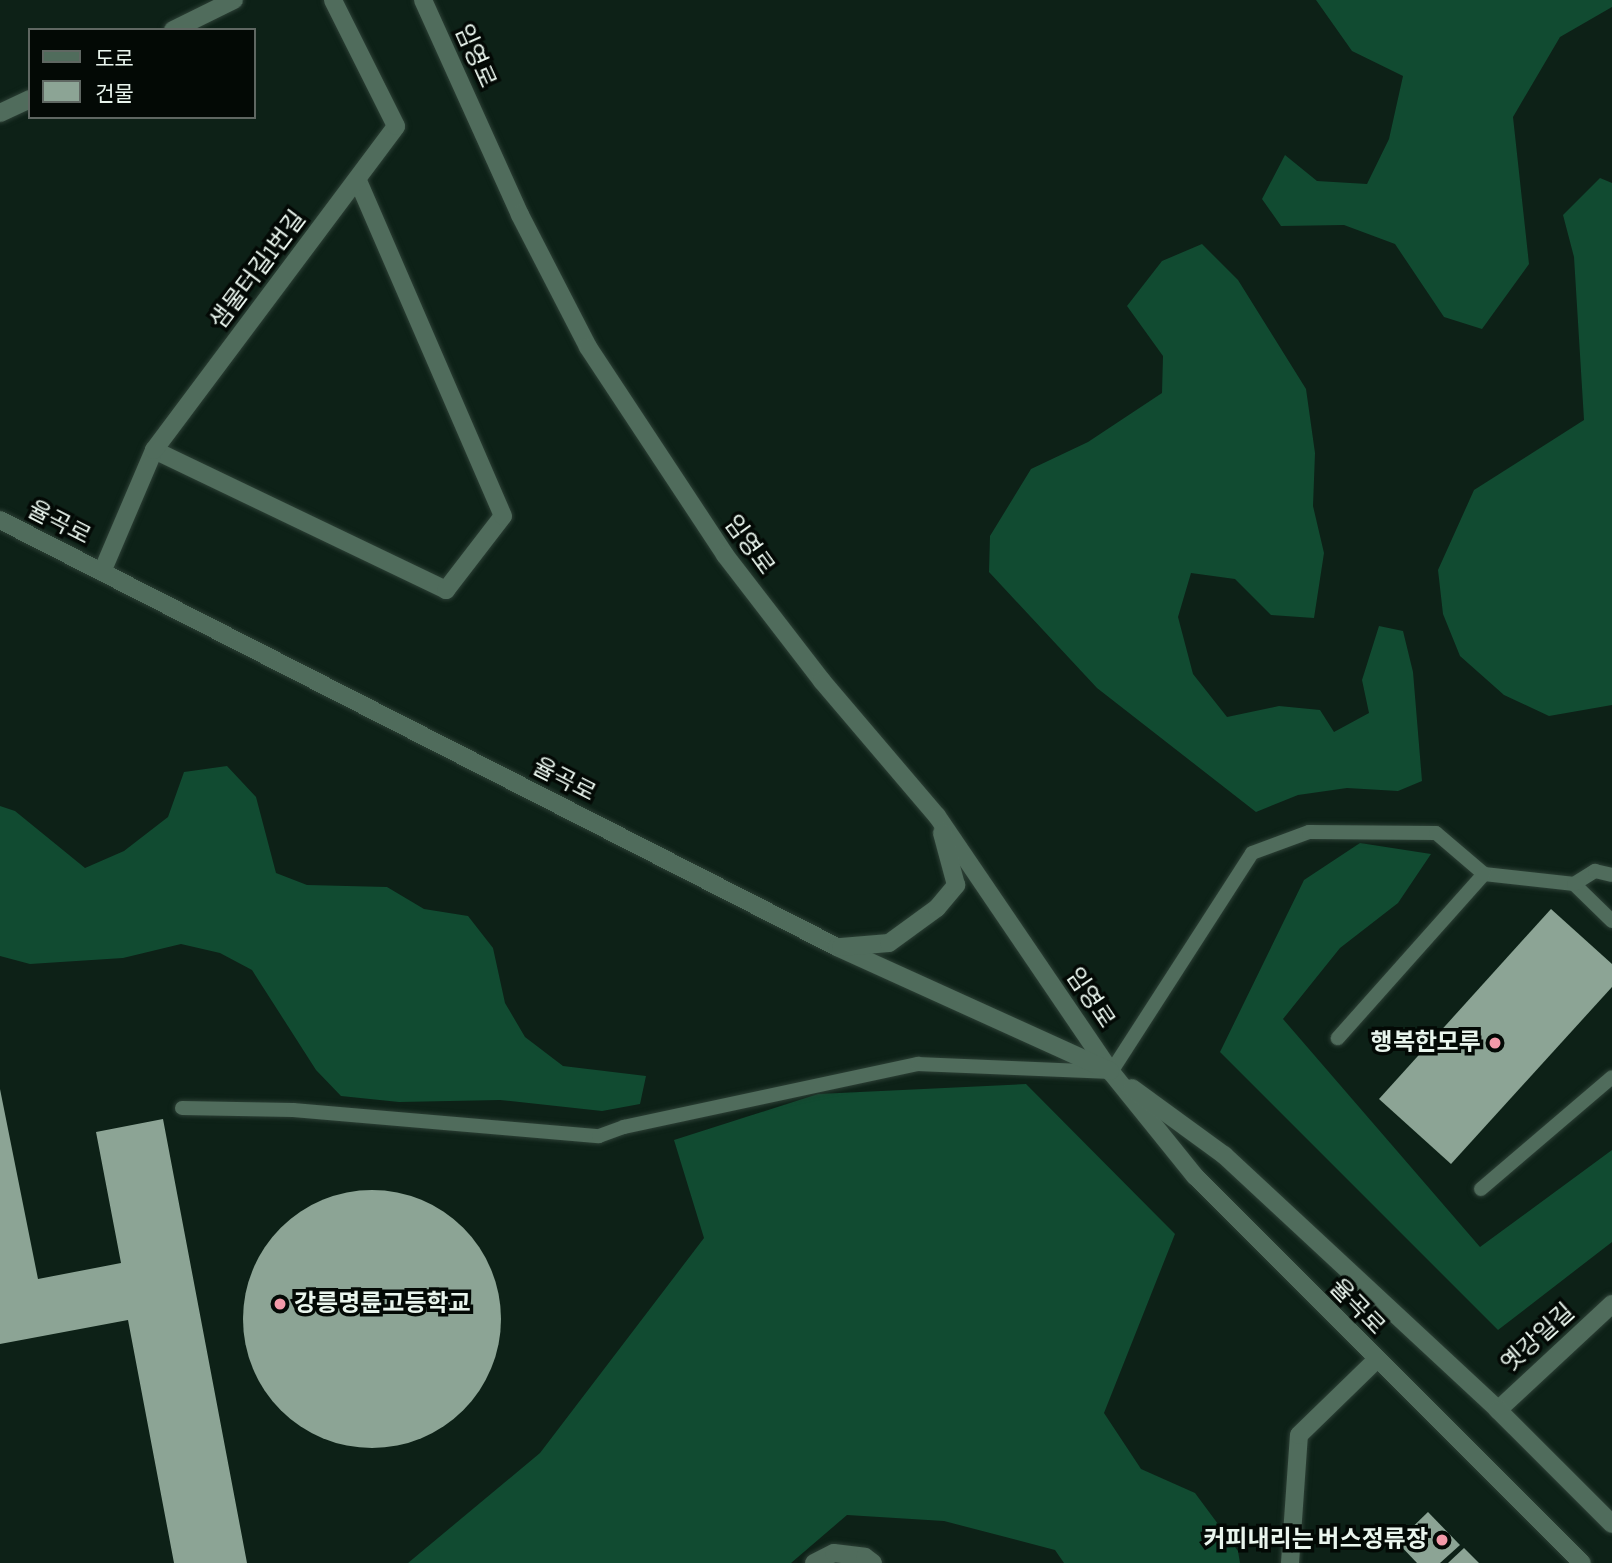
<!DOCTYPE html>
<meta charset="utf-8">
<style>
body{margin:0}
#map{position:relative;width:1612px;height:1563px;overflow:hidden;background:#0d2117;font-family:"Sofia Sans Condensed","Noto Sans KR",sans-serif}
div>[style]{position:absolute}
.forest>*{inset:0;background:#114b31}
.building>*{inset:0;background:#8ca495}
.round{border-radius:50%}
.roads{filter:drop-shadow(0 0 2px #2c3f35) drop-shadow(0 0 2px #2c3f35)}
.service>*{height:14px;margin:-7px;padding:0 7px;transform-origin:7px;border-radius:7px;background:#506c5c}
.minor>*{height:18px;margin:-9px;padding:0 9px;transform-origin:9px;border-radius:9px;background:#506c5c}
.tertiary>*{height:18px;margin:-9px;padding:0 9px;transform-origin:9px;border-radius:9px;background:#506c5c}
.dots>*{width:19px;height:19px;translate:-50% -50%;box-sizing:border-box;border:4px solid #030905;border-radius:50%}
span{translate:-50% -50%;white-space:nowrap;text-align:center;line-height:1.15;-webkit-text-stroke:7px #030905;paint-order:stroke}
.street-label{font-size:24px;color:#e9f5ed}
.poi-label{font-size:24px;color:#e9f5ed;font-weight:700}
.right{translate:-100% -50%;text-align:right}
.left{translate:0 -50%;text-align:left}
.legend{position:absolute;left:28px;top:28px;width:228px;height:91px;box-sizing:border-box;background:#030905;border:2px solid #5f6762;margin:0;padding:9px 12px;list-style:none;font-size:21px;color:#e9f5ed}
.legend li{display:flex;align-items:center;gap:14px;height:35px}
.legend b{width:35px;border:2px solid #5f6762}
</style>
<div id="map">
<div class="forest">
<i style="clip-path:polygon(1316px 0,1612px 0,1612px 7px,1560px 37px,1513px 117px,1529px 264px,1482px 329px,1444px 317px,1395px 244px,1344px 225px,1281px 226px,1262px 199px,1285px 155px,1317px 181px,1367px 184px,1389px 139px,1403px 76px,1352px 51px)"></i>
<i style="clip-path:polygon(1600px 178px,1612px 183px,1612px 705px,1549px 716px,1504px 695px,1460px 656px,1443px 614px,1438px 570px,1474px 490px,1584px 420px,1574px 257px,1563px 215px)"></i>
<i style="clip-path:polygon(1202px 244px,1238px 280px,1306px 389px,1315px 453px,1313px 506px,1324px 553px,1314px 618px,1271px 615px,1235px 579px,1191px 573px,1178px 617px,1193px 674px,1227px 717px,1279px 706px,1320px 710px,1334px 732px,1369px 713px,1362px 680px,1379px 626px,1403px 631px,1413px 672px,1422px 781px,1398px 791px,1347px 788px,1298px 795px,1256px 812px,1097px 688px,989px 572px,990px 536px,1031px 469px,1088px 442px,1162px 393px,1163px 356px,1127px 306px,1162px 261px)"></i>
<i style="clip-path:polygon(227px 766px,256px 797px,276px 873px,307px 885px,387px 887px,424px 909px,468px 916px,493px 948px,505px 1003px,525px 1037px,563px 1066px,646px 1076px,640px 1104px,602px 1111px,500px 1100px,399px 1102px,341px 1096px,316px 1070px,252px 970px,220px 953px,181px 944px,123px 958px,30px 964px,0 956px,0 806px,15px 811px,85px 868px,124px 851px,168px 817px,184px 772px)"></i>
<i style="clip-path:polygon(1360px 843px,1431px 854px,1398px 903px,1340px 948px,1283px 1019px,1480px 1247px,1612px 1150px,1612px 1242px,1498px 1330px,1220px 1052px,1304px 880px)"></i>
<i style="clip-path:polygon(1026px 1084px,1175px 1234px,1104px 1413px,1141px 1469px,1195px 1493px,1238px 1551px,1240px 1563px,1064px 1563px,1055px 1550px,944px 1521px,847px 1515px,791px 1563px,408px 1563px,540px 1453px,704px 1238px,674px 1140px,818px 1094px)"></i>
</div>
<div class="building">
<i style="clip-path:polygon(1551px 909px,1612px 964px,1612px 987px,1451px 1164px,1379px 1099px)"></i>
<i style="clip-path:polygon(0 1089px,38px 1279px,121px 1263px,96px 1132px,163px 1119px,247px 1563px,174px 1563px,128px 1320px,0 1344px)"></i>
<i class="round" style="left:243px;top:1190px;width:258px;height:258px"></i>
<i style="clip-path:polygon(1428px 1512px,1460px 1545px,1440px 1563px,1417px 1563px,1397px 1542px)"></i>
<i style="clip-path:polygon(1464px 1548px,1479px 1563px,1448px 1563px)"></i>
</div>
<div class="roads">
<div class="service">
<i style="left:1484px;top:874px;width:91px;rotate:6.3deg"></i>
<i style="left:1574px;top:884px;width:53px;rotate:44.2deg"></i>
<i style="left:1574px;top:884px;width:25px;rotate:-32deg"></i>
<i style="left:1595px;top:871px;width:17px;rotate:13deg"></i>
<i style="left:182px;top:1108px;width:111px;rotate:1deg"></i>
<i style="left:293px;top:1110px;width:307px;rotate:4.9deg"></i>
<i style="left:599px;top:1136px;width:27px;rotate:-20deg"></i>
<i style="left:624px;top:1127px;width:301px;rotate:-12.1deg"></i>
<i style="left:918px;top:1064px;width:193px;rotate:2.4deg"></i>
<i style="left:1111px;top:1072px;width:260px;rotate:-57.2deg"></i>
<i style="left:1252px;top:853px;width:61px;rotate:-20.2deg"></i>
<i style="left:1309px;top:832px;width:127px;rotate:0.5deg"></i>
<i style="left:1436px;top:833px;width:63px;rotate:40.5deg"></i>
<i style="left:1484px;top:874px;width:220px;rotate:131.7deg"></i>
<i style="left:1481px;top:1189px;width:172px;rotate:-40.5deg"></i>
</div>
<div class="minor">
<i style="left:173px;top:30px;width:68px;rotate:-26.2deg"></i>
<i style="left:0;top:113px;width:33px;rotate:-25deg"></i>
<i style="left:154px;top:450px;width:324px;rotate:25.6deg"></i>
<i style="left:446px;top:590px;width:93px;rotate:-52.4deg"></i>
<i style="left:503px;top:516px;width:367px;rotate:-113.4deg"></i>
<i style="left:102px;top:572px;width:133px;rotate:-66.9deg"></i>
<i style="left:154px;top:450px;width:404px;rotate:-53.2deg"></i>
<i style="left:396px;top:126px;width:141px;rotate:-116.6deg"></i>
<i style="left:1498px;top:1410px;width:156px;rotate:-42.9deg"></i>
<i style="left:814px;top:1563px;width:22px;rotate:-27deg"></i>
<i style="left:834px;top:1553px;width:31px;rotate:7deg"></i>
<i style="left:865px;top:1557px;width:10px;rotate:37deg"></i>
<i style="left:1290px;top:1563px;width:128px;rotate:-86deg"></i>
<i style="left:1299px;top:1435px;width:106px;rotate:-44.2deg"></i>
</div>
<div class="tertiary">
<i style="left:423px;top:0;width:236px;rotate:65.7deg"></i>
<i style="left:520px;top:215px;width:148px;rotate:62.7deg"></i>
<i style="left:588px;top:347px;width:249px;rotate:56.6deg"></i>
<i style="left:725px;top:555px;width:159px;rotate:52.4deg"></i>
<i style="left:822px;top:681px;width:177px;rotate:49.6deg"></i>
<i style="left:937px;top:816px;width:310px;rotate:55.8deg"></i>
<i style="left:1111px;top:1072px;width:134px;rotate:51.1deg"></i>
<i style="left:1195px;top:1176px;width:547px;rotate:45deg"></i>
<i style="left:0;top:520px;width:940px;rotate:27.03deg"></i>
<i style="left:837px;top:947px;width:300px;rotate:24.4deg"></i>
<i style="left:841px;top:947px;width:48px;rotate:-4.8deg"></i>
<i style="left:889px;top:943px;width:59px;rotate:-36.1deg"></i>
<i style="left:937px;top:908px;width:30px;rotate:-50deg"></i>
<i style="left:956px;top:885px;width:54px;rotate:-105.1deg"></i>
<i style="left:1132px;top:1088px;width:114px;rotate:36.1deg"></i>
<i style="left:1224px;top:1155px;width:374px;rotate:42.9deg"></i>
<i style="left:1498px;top:1410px;width:161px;rotate:45deg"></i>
</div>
</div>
<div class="dots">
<i style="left:1495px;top:1043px;background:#f39aa9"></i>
<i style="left:280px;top:1304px;background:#f39aa9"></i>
<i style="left:1442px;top:1540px;background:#f39aa9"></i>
</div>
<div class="street-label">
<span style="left:475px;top:56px;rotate:66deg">임영로</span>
<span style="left:258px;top:270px;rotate:-53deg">샘물터길1번길</span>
<span style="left:59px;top:523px;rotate:27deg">율곡로</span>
<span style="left:749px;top:545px;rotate:54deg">임영로</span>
<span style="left:564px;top:780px;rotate:27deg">율곡로</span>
<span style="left:1090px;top:998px;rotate:56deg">임영로</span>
<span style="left:1357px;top:1307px;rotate:46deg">율곡로</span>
<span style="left:1538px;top:1338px;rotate:-42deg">옛강일길</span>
</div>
<div class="poi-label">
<span class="right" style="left:1481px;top:1043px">행복한모루</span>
<span class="left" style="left:294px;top:1304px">강릉명륜고등학교</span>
<span class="right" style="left:1428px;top:1540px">커피내리는 버스정류장</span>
</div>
<ul class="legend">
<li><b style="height:9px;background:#506c5c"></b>도로</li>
<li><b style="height:19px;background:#8ca495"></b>건물</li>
</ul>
</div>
